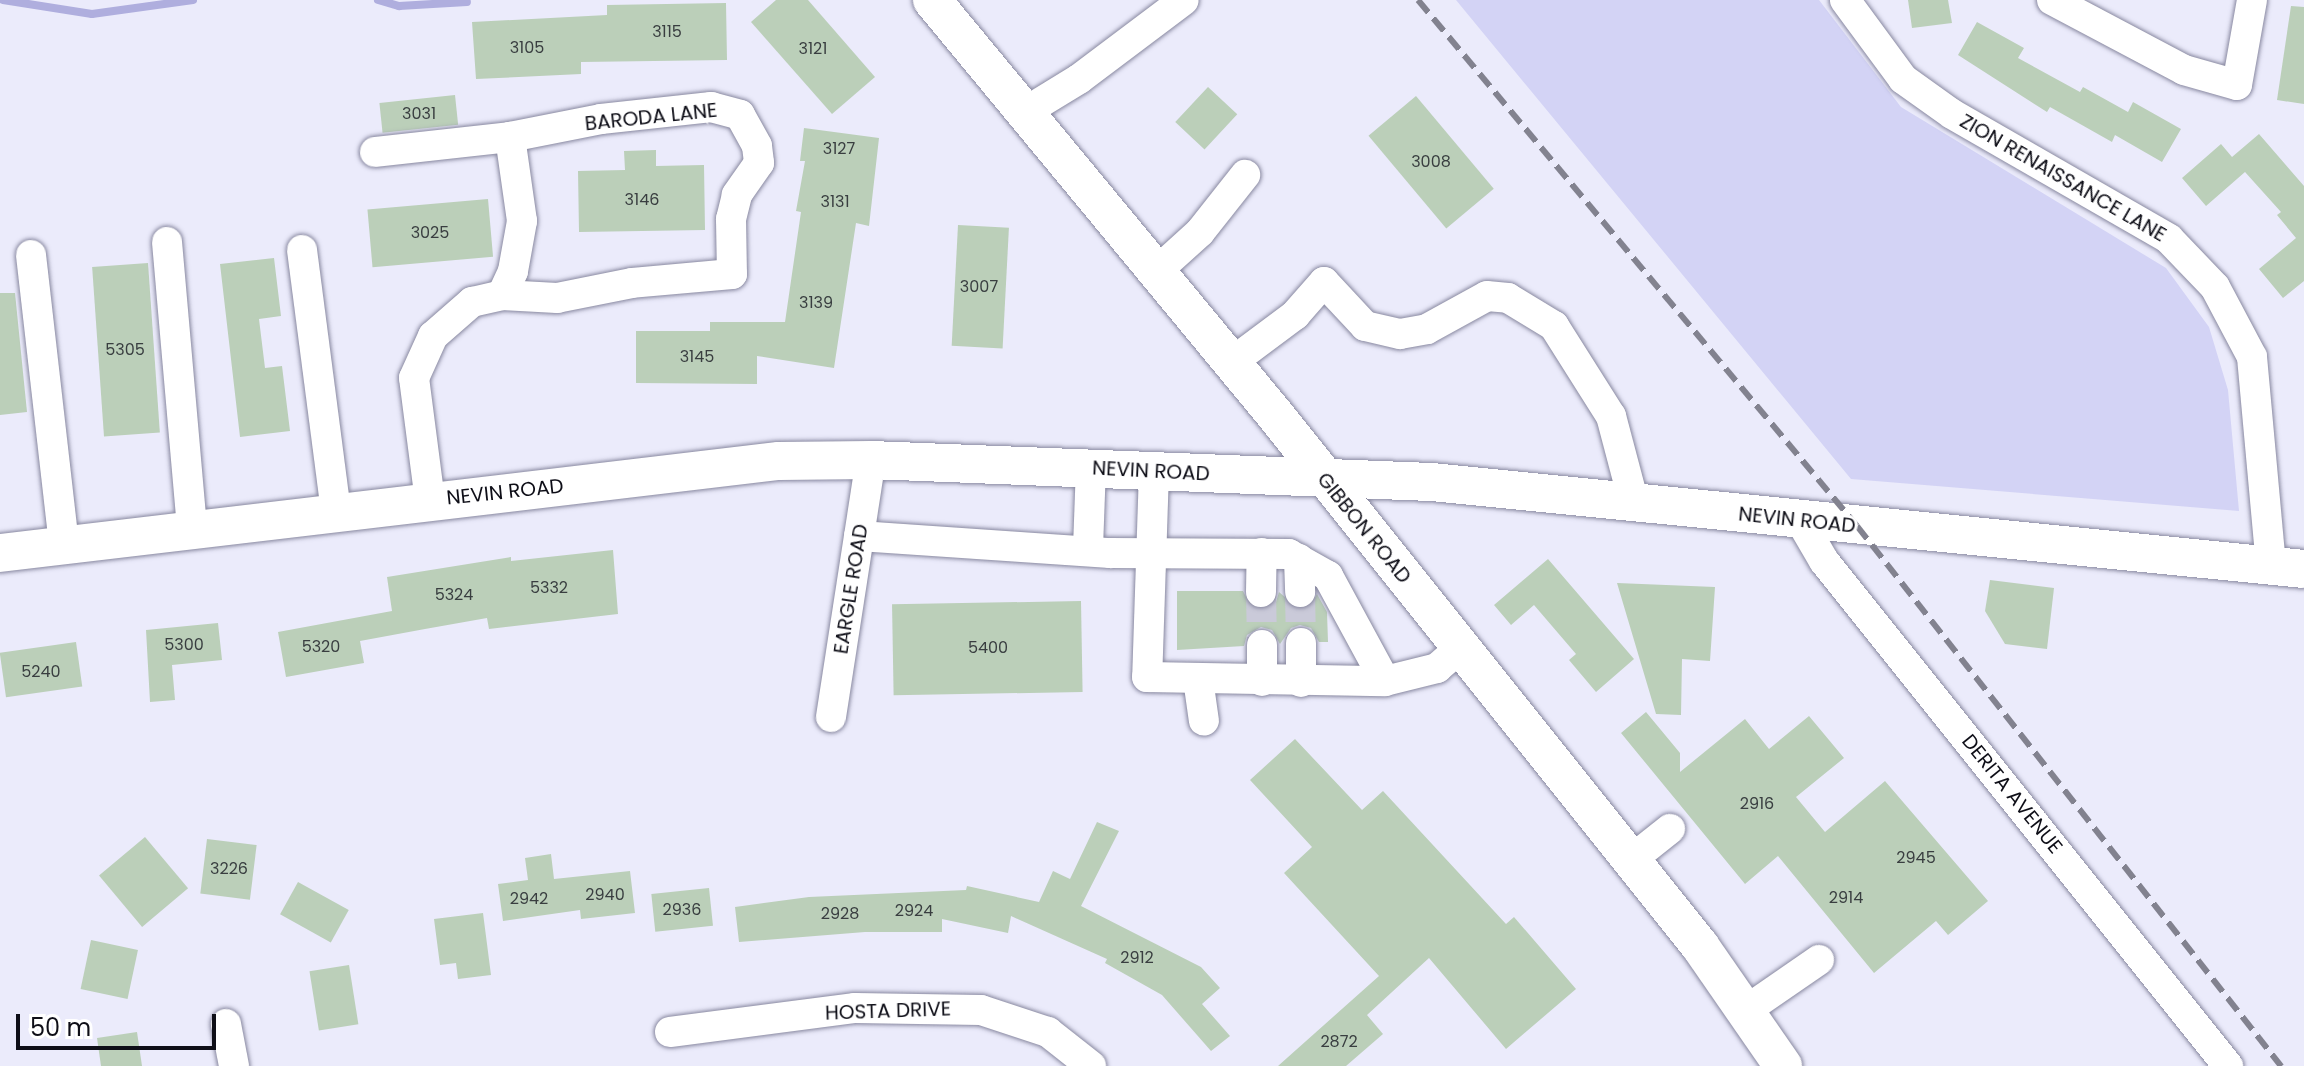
<!DOCTYPE html>
<style>
body{margin:0}
#map{position:relative;width:2304px;height:1066px;overflow:hidden;background:#ebebfb;font-family:Poppins,sans-serif}
div>[style]{position:absolute}
.green>*{inset:0;background:#d3d3f5}
.stream>*{height:8px;margin:-4px;padding:0 4px;transform-origin:4px;border-radius:4px;background:#afaede}
.building>*{inset:0;background:#bbcfb9;transform-origin:0 0}
.minor-tunnel>*{height:30px;margin-top:-15px;transform-origin:0;background:repeating-linear-gradient(90deg,#cacad9 0 30px,transparent 0 45px)}
.roads{filter:drop-shadow(0 0 2px #8888a0) drop-shadow(0 0 2px #8888a0)}
.minor>*{height:30px;margin:-15px;padding:0 15px;transform-origin:15px;border-radius:15px;background:#fff}
.major>*{height:38px;margin:-19px;padding:0 19px;transform-origin:19px;border-radius:19px;background:#fff}
.rail>*{height:6px;margin-top:-3px;transform-origin:0;background:repeating-linear-gradient(90deg,#82828f 0 16px,transparent 0 24px)}
span{translate:-50% -50%;white-space:nowrap;text-align:center;line-height:1.15;-webkit-text-stroke:6px #fff;paint-order:stroke}
.number-label{font-size:16px;color:#393e40}
.number-label span{-webkit-text-stroke-width:0}
.street-label{font-size:20px;color:#0e0e17}
.scale{position:absolute;left:16px;top:1014px;width:200px;height:36px;box-sizing:border-box;border:4px solid #0e0e17;border-top:0;padding-left:10px;font-size:24px;line-height:28px;white-space:nowrap;color:#0e0e17;-webkit-text-stroke:6px #fff;paint-order:stroke}
</style>
<div id="map">
<div class="green">
<i style="clip-path:polygon(1456px 0,1819px 0,1901px 107px,2166px 268px,2209px 327px,2228px 390px,2239px 511px,1851px 479px)"></i>
</div>
<div class="stream">
<i style="left:3px;top:0;width:90px;rotate:8.9deg"></i>
<i style="left:92px;top:14px;width:102px;rotate:-7.9deg"></i>
<i style="left:378px;top:0;width:22px;rotate:16deg"></i>
<i style="left:399px;top:6px;width:68px;rotate:-3.4deg"></i>
</div>
<div class="building">
<i style="clip-path:polygon(776px 0,808px 0,875px 77px,832px 114px,751px 22px)"></i>
<i style="clip-path:polygon(1908px 0,1948px 0,1952px 23px,1912px 28px)"></i>
<i style="clip-path:polygon(726px 3px,727px 60px,581px 62px,581px 74px,476px 79px,472px 22px,607px 15px,607px 5px)"></i>
<i style="clip-path:polygon(2291px 6px,2304px 7px,2304px 104px,2277px 100px)"></i>
<i style="clip-path:polygon(1977px 22px,2024px 48px,2018px 58px,2080px 92px,2083px 87px,2128px 112px,2133px 102px,2181px 129px,2162px 162px,2115px 135px,2112px 142px,2050px 107px,2047px 112px,1958px 55px)"></i>
<i style="left:1208px;top:87px;width:40px;height:48px;rotate:43deg"></i>
<i style="left:455px;top:95px;width:30px;height:76px;rotate:84deg"></i>
<i style="left:1416px;top:96px;width:121px;height:62px;rotate:50deg"></i>
<i style="clip-path:polygon(804px 128px,879px 138px,869px 226px,856px 223px,834px 368px,757px 356px,757px 384px,636px 383px,636px 331px,710px 331px,710px 322px,785px 322px,801px 212px,796px 211px,805px 161px,800px 161px)"></i>
<i style="clip-path:polygon(2259px 134px,2304px 186px,2304px 281px,2283px 298px,2259px 269px,2296px 238px,2277px 215px,2281px 212px,2245px 172px,2206px 206px,2182px 178px,2221px 144px,2232px 157px)"></i>
<i style="clip-path:polygon(656px 150px,656px 166px,704px 165px,705px 230px,579px 232px,578px 171px,625px 170px,624px 151px)"></i>
<i style="left:488px;top:199px;width:58px;height:121px;rotate:85deg"></i>
<i style="left:958px;top:225px;width:51px;height:121px;rotate:3deg"></i>
<i style="clip-path:polygon(274px 258px,281px 316px,259px 319px,265px 368px,282px 366px,290px 431px,240px 437px,220px 264px)"></i>
<i style="left:148px;top:263px;width:170px;height:56px;rotate:86deg"></i>
<i style="clip-path:polygon(0 293px,15px 293px,27px 412px,0 415px)"></i>
<i style="clip-path:polygon(613px 550px,618px 614px,489px 629px,487px 618px,425px 629px,360px 641px,364px 663px,286px 677px,278px 632px,392px 611px,387px 577px,511px 557px,511px 561px)"></i>
<i style="clip-path:polygon(1548px 559px,1634px 659px,1596px 692px,1569px 660px,1576px 654px,1534px 605px,1511px 625px,1494px 605px)"></i>
<i style="clip-path:polygon(1990px 580px,2054px 588px,2047px 649px,2005px 644px,1985px 611px)"></i>
<i style="clip-path:polygon(1617px 583px,1715px 587px,1710px 661px,1682px 659px,1681px 715px,1656px 714px)"></i>
<i style="clip-path:polygon(1177px 591px,1243px 591px,1251px 607px,1261px 610px,1276px 602px,1279px 592px,1300px 610px,1310px 607px,1317px 594px,1327px 612px,1328px 642px,1319px 642px,1311px 628px,1300px 625px,1291px 628px,1280px 644px,1272px 630px,1261px 627px,1247px 635px,1244px 646px,1177px 650px)"></i>
<i style="left:1081px;top:601px;width:91px;height:189px;rotate:89deg"></i>
<i style="clip-path:polygon(218px 623px,222px 660px,172px 665px,175px 700px,150px 702px,146px 630px)"></i>
<i style="left:76px;top:642px;width:45px;height:77px;rotate:82deg"></i>
<i style="clip-path:polygon(1646px 712px,1680px 753px,1680px 772px,1745px 719px,1769px 749px,1809px 716px,1844px 758px,1796px 797px,1825px 832px,1885px 781px,1988px 901px,1948px 935px,1936px 921px,1874px 973px,1778px 856px,1745px 884px,1621px 733px)"></i>
<i style="clip-path:polygon(1295px 739px,1362px 810px,1383px 791px,1506px 924px,1514px 917px,1576px 989px,1506px 1049px,1429px 958px,1367px 1015px,1383px 1034px,1346px 1066px,1278px 1066px,1379px 976px,1284px 873px,1312px 847px,1250px 780px)"></i>
<i style="clip-path:polygon(1097px 822px,1119px 831px,1081px 906px,1201px 967px,1220px 988px,1202px 1004px,1230px 1036px,1211px 1051px,1162px 995px,1105px 963px,1107px 959px,1011px 916px,1008px 933px,942px 919px,942px 932px,865px 932px,739px 942px,735px 907px,809px 897px,966px 890px,967px 886px,1039px 902px,1053px 871px,1070px 879px)"></i>
<i style="left:145px;top:837px;width:67px;height:60px;rotate:50deg"></i>
<i style="left:207px;top:839px;width:50px;height:55px;rotate:7deg"></i>
<i style="clip-path:polygon(551px 854px,554px 879px,630px 871px,635px 913px,581px 919px,580px 910px,503px 921px,498px 884px,528px 880px,525px 858px)"></i>
<i style="left:298px;top:882px;width:58px;height:37px;rotate:29deg"></i>
<i style="left:709px;top:888px;width:38px;height:58px;rotate:84deg"></i>
<i style="clip-path:polygon(483px 913px,491px 975px,458px 979px,456px 963px,440px 965px,434px 919px)"></i>
<i style="left:91px;top:940px;width:48px;height:50px;rotate:12deg"></i>
<i style="left:349px;top:965px;width:60px;height:40px;rotate:81deg"></i>
<i style="clip-path:polygon(137px 1032px,142px 1066px,101px 1066px,97px 1038px)"></i>
</div>
<div class="minor-tunnel">
<i style="left:1261px;top:592px;width:53px;rotate:88.9deg"></i>
<i style="left:1300px;top:592px;width:51px;rotate:88.9deg"></i>
</div>
<div class="roads">
<div class="minor">
<i style="left:1845px;top:0;width:98px;rotate:53.7deg"></i>
<i style="left:1903px;top:79px;width:60px;rotate:35.5deg"></i>
<i style="left:1952px;top:114px;width:250px;rotate:29.9deg"></i>
<i style="left:2169px;top:239px;width:66px;rotate:46.2deg"></i>
<i style="left:2215px;top:287px;width:79px;rotate:62.1deg"></i>
<i style="left:2252px;top:357px;width:210px;rotate:84.8deg"></i>
<i style="left:2052px;top:0;width:149px;rotate:27.9deg"></i>
<i style="left:2184px;top:70px;width:55px;rotate:15.8deg"></i>
<i style="left:2237px;top:85px;width:86px;rotate:-80deg"></i>
<i style="left:1025px;top:112px;width:63px;rotate:-31.4deg"></i>
<i style="left:1079px;top:79px;width:131px;rotate:-37deg"></i>
<i style="left:375px;top:152px;width:136px;rotate:-6.3deg"></i>
<i style="left:167px;top:242px;width:289px;rotate:85deg"></i>
<i style="left:302px;top:250px;width:264px;rotate:82.6deg"></i>
<i style="left:31px;top:255px;width:292px;rotate:83.5deg"></i>
<i style="left:1157px;top:271px;width:58px;rotate:-42.2deg"></i>
<i style="left:1200px;top:232px;width:73px;rotate:-51.7deg"></i>
<i style="left:1232px;top:362px;width:79px;rotate:-36.7deg"></i>
<i style="left:1295px;top:315px;width:44px;rotate:-48.7deg"></i>
<i style="left:1324px;top:282px;width:60px;rotate:47deg"></i>
<i style="left:1365px;top:326px;width:36px;rotate:13deg"></i>
<i style="left:1400px;top:334px;width:27px;rotate:-10deg"></i>
<i style="left:1427px;top:329px;width:68px;rotate:-28.8deg"></i>
<i style="left:1487px;top:296px;width:21px;rotate:5deg"></i>
<i style="left:1508px;top:298px;width:54px;rotate:31.3deg"></i>
<i style="left:1554px;top:326px;width:107px;rotate:57.7deg"></i>
<i style="left:1611px;top:416px;width:90px;rotate:75.2deg"></i>
<i style="left:1154px;top:471px;width:206px;rotate:91.9deg"></i>
<i style="left:1147px;top:677px;width:238px;rotate:1deg"></i>
<i style="left:1385px;top:681px;width:54px;rotate:-14deg"></i>
<i style="left:1437px;top:668px;width:30px;rotate:-41deg"></i>
<i style="left:430px;top:501px;width:124px;rotate:-97.4deg"></i>
<i style="left:414px;top:378px;width:46px;rotate:-65.7deg"></i>
<i style="left:433px;top:336px;width:52px;rotate:-41.1deg"></i>
<i style="left:472px;top:302px;width:31px;rotate:-13deg"></i>
<i style="left:502px;top:295px;width:26px;rotate:-65deg"></i>
<i style="left:513px;top:271px;width:51px;rotate:-79.8deg"></i>
<i style="left:522px;top:221px;width:85px;rotate:-98.1deg"></i>
<i style="left:510px;top:137px;width:93px;rotate:-11.2deg"></i>
<i style="left:601px;top:119px;width:111px;rotate:-6.2deg"></i>
<i style="left:711px;top:107px;width:30px;rotate:15deg"></i>
<i style="left:740px;top:115px;width:35px;rotate:61deg"></i>
<i style="left:757px;top:146px;width:17px;rotate:83deg"></i>
<i style="left:759px;top:163px;width:39px;rotate:125deg"></i>
<i style="left:737px;top:195px;width:25px;rotate:104deg"></i>
<i style="left:731px;top:219px;width:55px;rotate:89deg"></i>
<i style="left:732px;top:274px;width:100px;rotate:174.9deg"></i>
<i style="left:632px;top:283px;width:76px;rotate:168.7deg"></i>
<i style="left:557px;top:298px;width:55px;rotate:-176.9deg"></i>
<i style="left:1800px;top:520px;width:48px;rotate:59.7deg"></i>
<i style="left:1824px;top:561px;width:647px;rotate:51.34deg"></i>
<i style="left:859px;top:536px;width:252px;rotate:3.9deg"></i>
<i style="left:1110px;top:553px;width:179px;rotate:0.3deg"></i>
<i style="left:1289px;top:554px;width:45px;rotate:29.4deg"></i>
<i style="left:1328px;top:576px;width:119px;rotate:61.5deg"></i>
<i style="left:1088px;top:548px;width:80px;rotate:-87.9deg"></i>
<i style="left:1299px;top:559px;width:33px;rotate:88deg"></i>
<i style="left:1261px;top:592px;width:39px;rotate:-89deg"></i>
<i style="left:1262px;top:645px;width:36px;rotate:90deg"></i>
<i style="left:1198px;top:679px;width:42px;rotate:81.9deg"></i>
<i style="left:1301px;top:682px;width:39px;rotate:-90deg"></i>
<i style="left:831px;top:717px;width:260px;rotate:-81.2deg"></i>
<i style="left:1631px;top:860px;width:50px;rotate:-38.5deg"></i>
<i style="left:1745px;top:1011px;width:90px;rotate:-34.6deg"></i>
<i style="left:226px;top:1024px;width:43px;rotate:79.2deg"></i>
<i style="left:670px;top:1032px;width:187px;rotate:-7.4deg"></i>
<i style="left:855px;top:1008px;width:126px;rotate:0.9deg"></i>
<i style="left:981px;top:1010px;width:71px;rotate:18.2deg"></i>
<i style="left:1048px;top:1032px;width:55px;rotate:38.3deg"></i>
</div>
<div class="major">
<i style="left:932px;top:0;width:540px;rotate:50.41deg"></i>
<i style="left:1276px;top:416px;width:679px;rotate:51.34deg"></i>
<i style="left:1700px;top:946px;width:146px;rotate:55.3deg"></i>
<i style="left:0;top:553px;width:784px;rotate:-6.74deg"></i>
<i style="left:779px;top:461px;width:92px;rotate:-0.6deg"></i>
<i style="left:871px;top:460px;width:561px;rotate:2.25deg"></i>
<i style="left:1432px;top:482px;width:876px;rotate:5.7deg"></i>
</div>
</div>
<div class="rail">
<i style="left:1418px;top:0;width:685px;rotate:50.15deg"></i>
<i style="left:1857px;top:526px;width:687px;rotate:51.86deg"></i>
</div>
<div class="number-label">
<span style="left:667px;top:32px">3115</span>
<span style="left:527px;top:48px">3105</span>
<span style="left:813px;top:49px">3121</span>
<span style="left:419px;top:114px">3031</span>
<span style="left:839px;top:149px">3127</span>
<span style="left:1431px;top:162px">3008</span>
<span style="left:642px;top:200px">3146</span>
<span style="left:835px;top:202px">3131</span>
<span style="left:430px;top:233px">3025</span>
<span style="left:979px;top:287px">3007</span>
<span style="left:816px;top:303px">3139</span>
<span style="left:125px;top:350px">5305</span>
<span style="left:697px;top:357px">3145</span>
<span style="left:549px;top:588px">5332</span>
<span style="left:454px;top:595px">5324</span>
<span style="left:184px;top:645px">5300</span>
<span style="left:321px;top:647px">5320</span>
<span style="left:988px;top:648px">5400</span>
<span style="left:41px;top:672px">5240</span>
<span style="left:1757px;top:804px">2916</span>
<span style="left:1916px;top:858px">2945</span>
<span style="left:229px;top:869px">3226</span>
<span style="left:605px;top:895px">2940</span>
<span style="left:1846px;top:898px">2914</span>
<span style="left:529px;top:899px">2942</span>
<span style="left:682px;top:910px">2936</span>
<span style="left:914px;top:911px">2924</span>
<span style="left:840px;top:914px">2928</span>
<span style="left:1137px;top:958px">2912</span>
<span style="left:1339px;top:1042px">2872</span>
</div>
<div class="street-label">
<span style="left:651px;top:117px;rotate:-6deg">BARODA LANE</span>
<span style="left:2063px;top:178px;rotate:30deg">ZION RENAISSANCE LANE</span>
<span style="left:1151px;top:471px;rotate:3deg">NEVIN ROAD</span>
<span style="left:505px;top:492px;rotate:-6deg">NEVIN ROAD</span>
<span style="left:1797px;top:520px;rotate:6deg">NEVIN ROAD</span>
<span style="left:1364px;top:528px;rotate:51deg">GIBBON ROAD</span>
<span style="left:851px;top:589px;rotate:-81deg">EARGLE ROAD</span>
<span style="left:2012px;top:794px;rotate:51deg">DERITA AVENUE</span>
<span style="left:888px;top:1011px;rotate:-2deg">HOSTA DRIVE</span>
</div>
<div class="scale">50 m</div>
</div>
